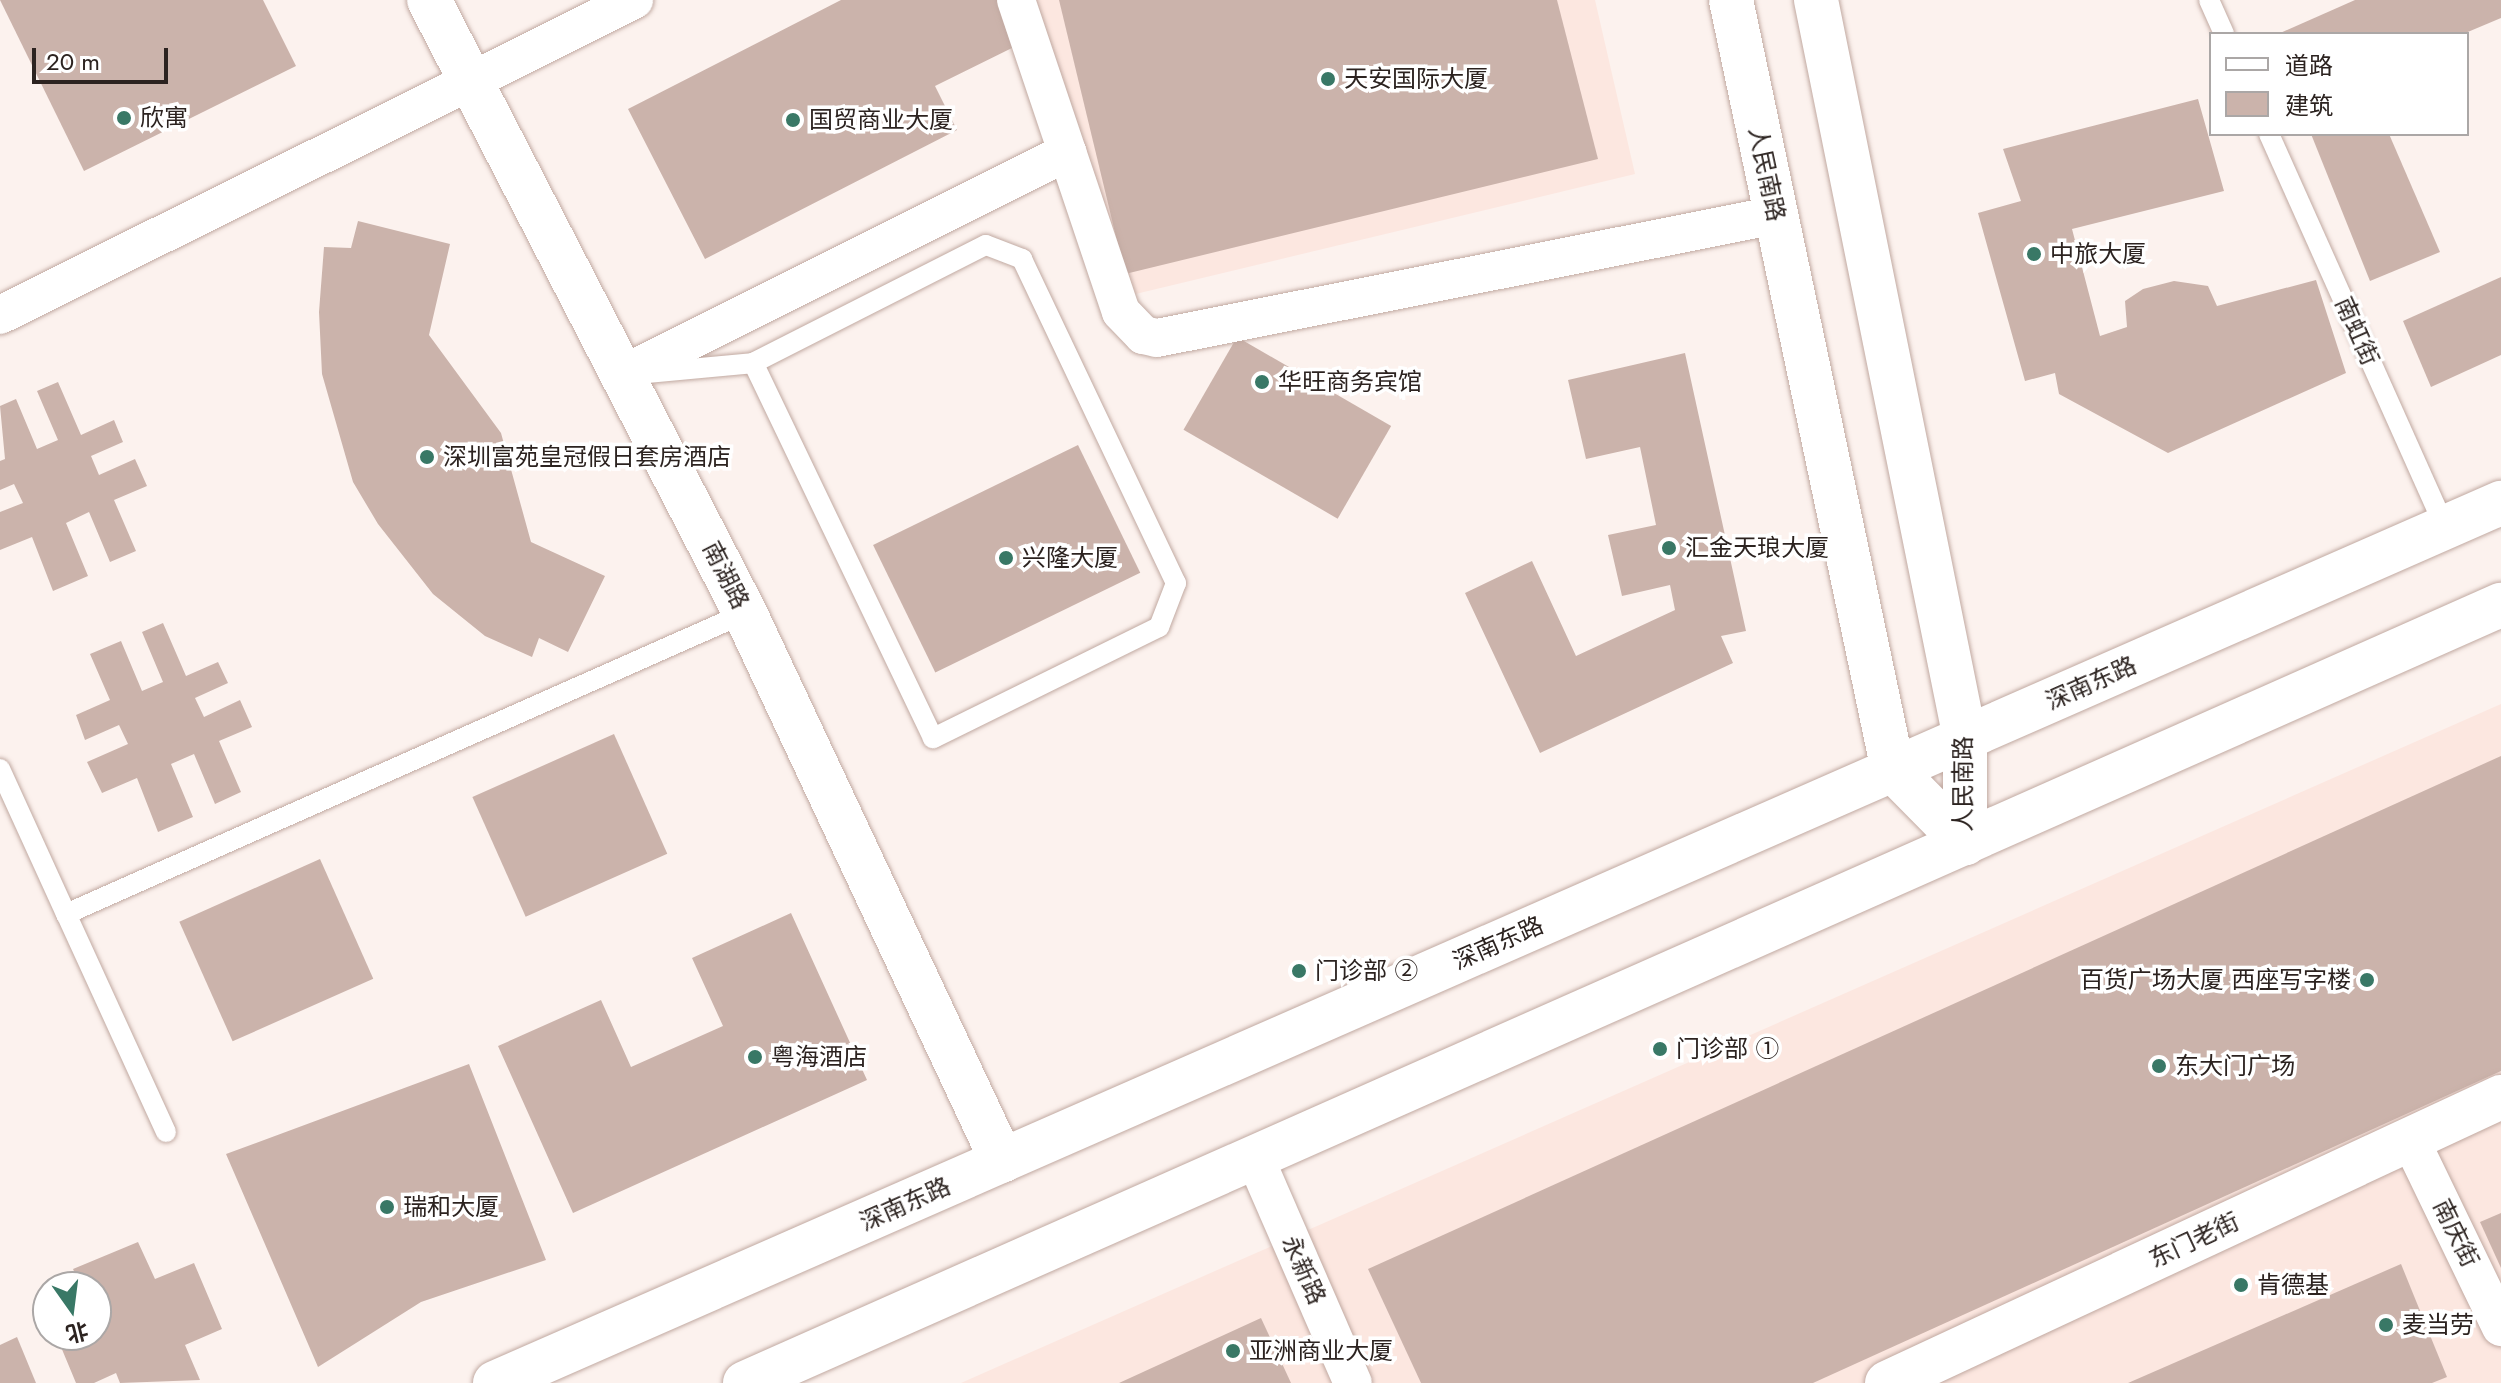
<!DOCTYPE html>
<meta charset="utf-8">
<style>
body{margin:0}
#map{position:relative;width:2501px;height:1383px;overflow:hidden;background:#fcf2ee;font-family:Jost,"Noto Sans SC",sans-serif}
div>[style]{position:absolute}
.built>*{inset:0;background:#fce7e0}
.building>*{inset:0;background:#cbb3ab;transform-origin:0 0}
.roads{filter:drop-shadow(0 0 2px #c1a9a1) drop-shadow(0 0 2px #c1a9a1)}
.lane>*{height:20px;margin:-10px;padding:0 10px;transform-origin:10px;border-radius:10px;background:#fff}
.street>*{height:38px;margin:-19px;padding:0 19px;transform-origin:19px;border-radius:19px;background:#fff}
.secondary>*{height:44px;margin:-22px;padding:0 22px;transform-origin:22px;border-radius:22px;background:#fff}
.primary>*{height:44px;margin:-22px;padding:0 22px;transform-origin:22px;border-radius:22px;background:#fff}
.dots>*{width:22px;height:22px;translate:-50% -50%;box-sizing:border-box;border:4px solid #fff;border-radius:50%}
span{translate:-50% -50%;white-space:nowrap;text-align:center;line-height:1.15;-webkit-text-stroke:7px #fff;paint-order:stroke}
.poi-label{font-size:24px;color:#2c2320}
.left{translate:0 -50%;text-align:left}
.right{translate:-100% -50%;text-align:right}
.street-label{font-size:24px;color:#2c2320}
.legend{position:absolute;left:2209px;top:32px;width:260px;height:104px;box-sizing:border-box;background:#fff;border:2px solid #aba7a6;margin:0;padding:10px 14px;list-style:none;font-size:24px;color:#2c2320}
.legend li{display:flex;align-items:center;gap:16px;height:40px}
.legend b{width:40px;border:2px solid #aba7a6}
.north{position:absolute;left:32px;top:1271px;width:80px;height:80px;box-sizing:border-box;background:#fff;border:2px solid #aba7a6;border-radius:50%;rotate:166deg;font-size:22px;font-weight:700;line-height:32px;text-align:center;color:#2c2320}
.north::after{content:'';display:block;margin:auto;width:28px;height:36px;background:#397866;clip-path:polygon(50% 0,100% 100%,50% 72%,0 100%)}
.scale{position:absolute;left:32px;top:48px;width:136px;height:36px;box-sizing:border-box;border:4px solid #2c2320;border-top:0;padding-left:10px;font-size:24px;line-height:28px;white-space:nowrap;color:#2c2320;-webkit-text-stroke:6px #fff;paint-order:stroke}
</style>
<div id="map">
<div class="built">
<i style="clip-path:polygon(1026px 0,1595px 0,1635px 174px,1123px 297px)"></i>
<i style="clip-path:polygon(2501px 704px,2501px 1383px,961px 1383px)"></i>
</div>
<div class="building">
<i style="clip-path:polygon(0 0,263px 0,296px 66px,84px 171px)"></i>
<i style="clip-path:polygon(841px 0,1001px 0,1022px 43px,935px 86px,957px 130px,705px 259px,628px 109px)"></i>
<i style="clip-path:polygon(1059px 0,1557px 0,1598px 159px,1125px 274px)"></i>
<i style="clip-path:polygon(2355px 0,2501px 0,2501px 18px,2463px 34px,2278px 34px)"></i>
<i style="clip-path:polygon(2198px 99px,2224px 191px,2072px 229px,2100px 336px,2127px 327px,2125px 301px,2143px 289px,2174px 281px,2208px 286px,2217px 306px,2316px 280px,2346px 373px,2168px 453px,2059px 394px,2055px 373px,2025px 381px,1978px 213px,2021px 201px,2003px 149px)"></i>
<i style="clip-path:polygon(2311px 134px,2389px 134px,2440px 252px,2370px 281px)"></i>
<i style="clip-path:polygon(358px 221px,450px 244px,429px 335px,501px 433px,531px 542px,605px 576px,568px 652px,539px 638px,532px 657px,485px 636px,433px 594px,378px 524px,353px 482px,322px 374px,319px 312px,324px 247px,351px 248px)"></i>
<i style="clip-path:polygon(2501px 277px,2501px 355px,2431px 387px,2403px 321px)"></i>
<i style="left:1237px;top:337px;width:178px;height:107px;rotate:30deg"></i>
<i style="clip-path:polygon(1685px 353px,1746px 631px,1721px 636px,1733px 663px,1540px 753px,1465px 593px,1532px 561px,1576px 656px,1675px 610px,1670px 585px,1622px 596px,1608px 535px,1656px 525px,1640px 447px,1586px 459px,1568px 380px)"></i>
<i style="clip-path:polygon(58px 382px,81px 435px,114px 420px,123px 442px,91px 456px,99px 475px,135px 459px,147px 486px,114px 500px,136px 551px,110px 562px,89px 512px,66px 523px,88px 576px,53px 591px,32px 537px,0 550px,0 512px,23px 503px,14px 484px,0 490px,0 461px,5px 459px,0 406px,16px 399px,37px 449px,58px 440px,37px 391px)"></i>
<i style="left:1078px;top:445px;width:142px;height:228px;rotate:64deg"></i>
<i style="clip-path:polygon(163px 623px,186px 676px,218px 662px,228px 683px,195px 698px,204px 717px,240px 700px,252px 727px,219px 741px,241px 792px,215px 804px,194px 754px,171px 764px,193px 817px,158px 832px,137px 778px,102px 793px,87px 762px,128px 744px,119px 725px,85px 740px,76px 715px,110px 700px,90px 654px,121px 641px,142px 691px,163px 682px,142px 632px)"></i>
<i style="left:614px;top:734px;width:131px;height:155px;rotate:66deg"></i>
<i style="clip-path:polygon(2501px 756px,2501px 1071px,1813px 1383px,1421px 1383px,1368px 1269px)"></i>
<i style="left:320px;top:859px;width:131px;height:154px;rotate:66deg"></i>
<i style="clip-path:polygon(791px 913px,867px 1080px,573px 1213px,498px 1046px,601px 1000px,631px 1067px,723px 1026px,692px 958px)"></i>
<i style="clip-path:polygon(469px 1064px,546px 1260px,421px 1302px,318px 1367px,226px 1154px)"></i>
<i style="clip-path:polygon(2501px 1213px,2501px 1268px,2480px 1222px)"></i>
<i style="clip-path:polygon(138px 1242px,155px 1279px,194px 1263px,222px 1329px,185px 1345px,200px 1380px,120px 1383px,116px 1373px,94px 1383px,76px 1383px,56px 1335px,96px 1335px,96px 1287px,81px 1287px,73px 1269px)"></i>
<i style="clip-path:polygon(2401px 1264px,2447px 1377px,2432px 1383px,2128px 1383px)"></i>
<i style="clip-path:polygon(1261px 1318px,1291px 1383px,1119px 1383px)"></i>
<i style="clip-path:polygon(17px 1337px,36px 1383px,0 1383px,0 1345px)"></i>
</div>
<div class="roads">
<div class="lane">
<i style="left:2209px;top:0;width:37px;rotate:66deg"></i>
<i style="left:2269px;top:134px;width:431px;rotate:65.9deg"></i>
<i style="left:646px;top:373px;width:107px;rotate:-5.3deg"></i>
<i style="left:753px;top:363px;width:261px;rotate:-26.9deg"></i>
<i style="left:986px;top:245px;width:39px;rotate:21deg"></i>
<i style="left:1022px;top:259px;width:359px;rotate:64.6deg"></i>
<i style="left:1176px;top:583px;width:47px;rotate:111.1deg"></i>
<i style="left:1159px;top:627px;width:252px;rotate:153.8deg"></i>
<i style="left:933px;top:738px;width:416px;rotate:-115.6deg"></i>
<i style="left:0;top:769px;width:159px;rotate:65.5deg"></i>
<i style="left:166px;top:1132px;width:240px;rotate:-114.6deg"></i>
<i style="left:66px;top:914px;width:743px;rotate:-23.91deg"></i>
</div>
<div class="street">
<i style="left:1016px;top:0;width:329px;rotate:71.4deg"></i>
<i style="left:1121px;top:312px;width:32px;rotate:46deg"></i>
<i style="left:1143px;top:335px;width:14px;rotate:12deg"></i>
<i style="left:1157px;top:338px;width:631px;rotate:-11.24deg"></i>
<i style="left:0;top:315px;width:708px;rotate:-26.42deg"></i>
<i style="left:622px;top:375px;width:498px;rotate:-26.6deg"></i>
<i style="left:2410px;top:1139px;width:209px;rotate:64.2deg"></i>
<i style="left:1255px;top:1158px;width:245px;rotate:66.5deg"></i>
</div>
<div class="secondary">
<i style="left:429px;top:0;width:690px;rotate:62.73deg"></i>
<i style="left:745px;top:613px;width:605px;rotate:64.87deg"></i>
<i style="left:1731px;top:0;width:787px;rotate:78.12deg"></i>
<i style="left:1893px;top:770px;width:103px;rotate:45.4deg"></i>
<i style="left:1816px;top:0;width:753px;rotate:78.59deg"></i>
<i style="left:1965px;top:738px;width:105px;rotate:90deg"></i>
<i style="left:1887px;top:1383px;width:677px;rotate:-24.98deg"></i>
</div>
<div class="primary">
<i style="left:495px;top:1383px;width:2191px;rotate:-23.69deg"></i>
<i style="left:745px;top:1383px;width:1921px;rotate:-23.9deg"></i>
</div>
</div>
<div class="dots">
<i style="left:1328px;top:79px;background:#397866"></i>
<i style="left:124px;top:118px;background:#397866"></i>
<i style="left:793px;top:120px;background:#397866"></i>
<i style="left:2034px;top:254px;background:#397866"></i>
<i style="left:1262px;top:382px;background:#397866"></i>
<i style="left:427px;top:457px;background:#397866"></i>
<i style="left:1669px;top:548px;background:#397866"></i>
<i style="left:1006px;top:558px;background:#397866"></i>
<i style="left:1299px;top:971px;background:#397866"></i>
<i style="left:2367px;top:980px;background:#397866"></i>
<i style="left:1660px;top:1049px;background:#397866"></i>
<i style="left:755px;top:1057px;background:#397866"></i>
<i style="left:2159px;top:1066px;background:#397866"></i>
<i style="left:387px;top:1207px;background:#397866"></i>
<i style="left:2241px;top:1285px;background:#397866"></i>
<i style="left:2386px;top:1325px;background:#397866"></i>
<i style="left:1233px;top:1351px;background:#397866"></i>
</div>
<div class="poi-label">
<span class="left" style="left:1344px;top:79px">天安国际大厦</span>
<span class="left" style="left:140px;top:118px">欣寓</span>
<span class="left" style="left:809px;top:120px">国贸商业大厦</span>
<span class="left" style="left:2050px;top:254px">中旅大厦</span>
<span class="left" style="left:1278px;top:382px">华旺商务宾馆</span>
<span class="left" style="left:443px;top:457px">深圳富苑皇冠假日套房酒店</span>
<span class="left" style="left:1685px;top:548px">汇金天琅大厦</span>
<span class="left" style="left:1022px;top:558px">兴隆大厦</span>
<span class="left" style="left:1315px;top:971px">门诊部 ②</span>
<span class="right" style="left:2351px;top:980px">百货广场大厦 西座写字楼</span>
<span class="left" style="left:1676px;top:1049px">门诊部 ①</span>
<span class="left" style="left:771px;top:1057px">粤海酒店</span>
<span class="left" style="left:2175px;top:1066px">东大门广场</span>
<span class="left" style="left:403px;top:1207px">瑞和大厦</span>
<span class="left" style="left:2257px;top:1285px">肯德基</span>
<span class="left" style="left:2402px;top:1325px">麦当劳</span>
<span class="left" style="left:1249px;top:1351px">亚洲商业大厦</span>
</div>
<div class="street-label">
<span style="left:1767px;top:174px;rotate:78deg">人民南路</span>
<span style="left:2357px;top:331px;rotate:66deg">南虹街</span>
<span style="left:726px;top:575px;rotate:63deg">南湖路</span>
<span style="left:2091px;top:683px;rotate:-24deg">深南东路</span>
<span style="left:1963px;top:784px;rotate:-90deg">人民南路</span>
<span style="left:1498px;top:943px;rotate:-24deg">深南东路</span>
<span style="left:905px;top:1204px;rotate:-24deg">深南东路</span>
<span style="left:2456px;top:1233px;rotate:64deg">南庆街</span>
<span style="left:2194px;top:1240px;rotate:-25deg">东门老街</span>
<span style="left:1304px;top:1270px;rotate:66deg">永新路</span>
</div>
<ul class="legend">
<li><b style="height:10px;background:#fff"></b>道路</li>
<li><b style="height:22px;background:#cbb3ab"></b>建筑</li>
</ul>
<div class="north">北</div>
<div class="scale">20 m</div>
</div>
